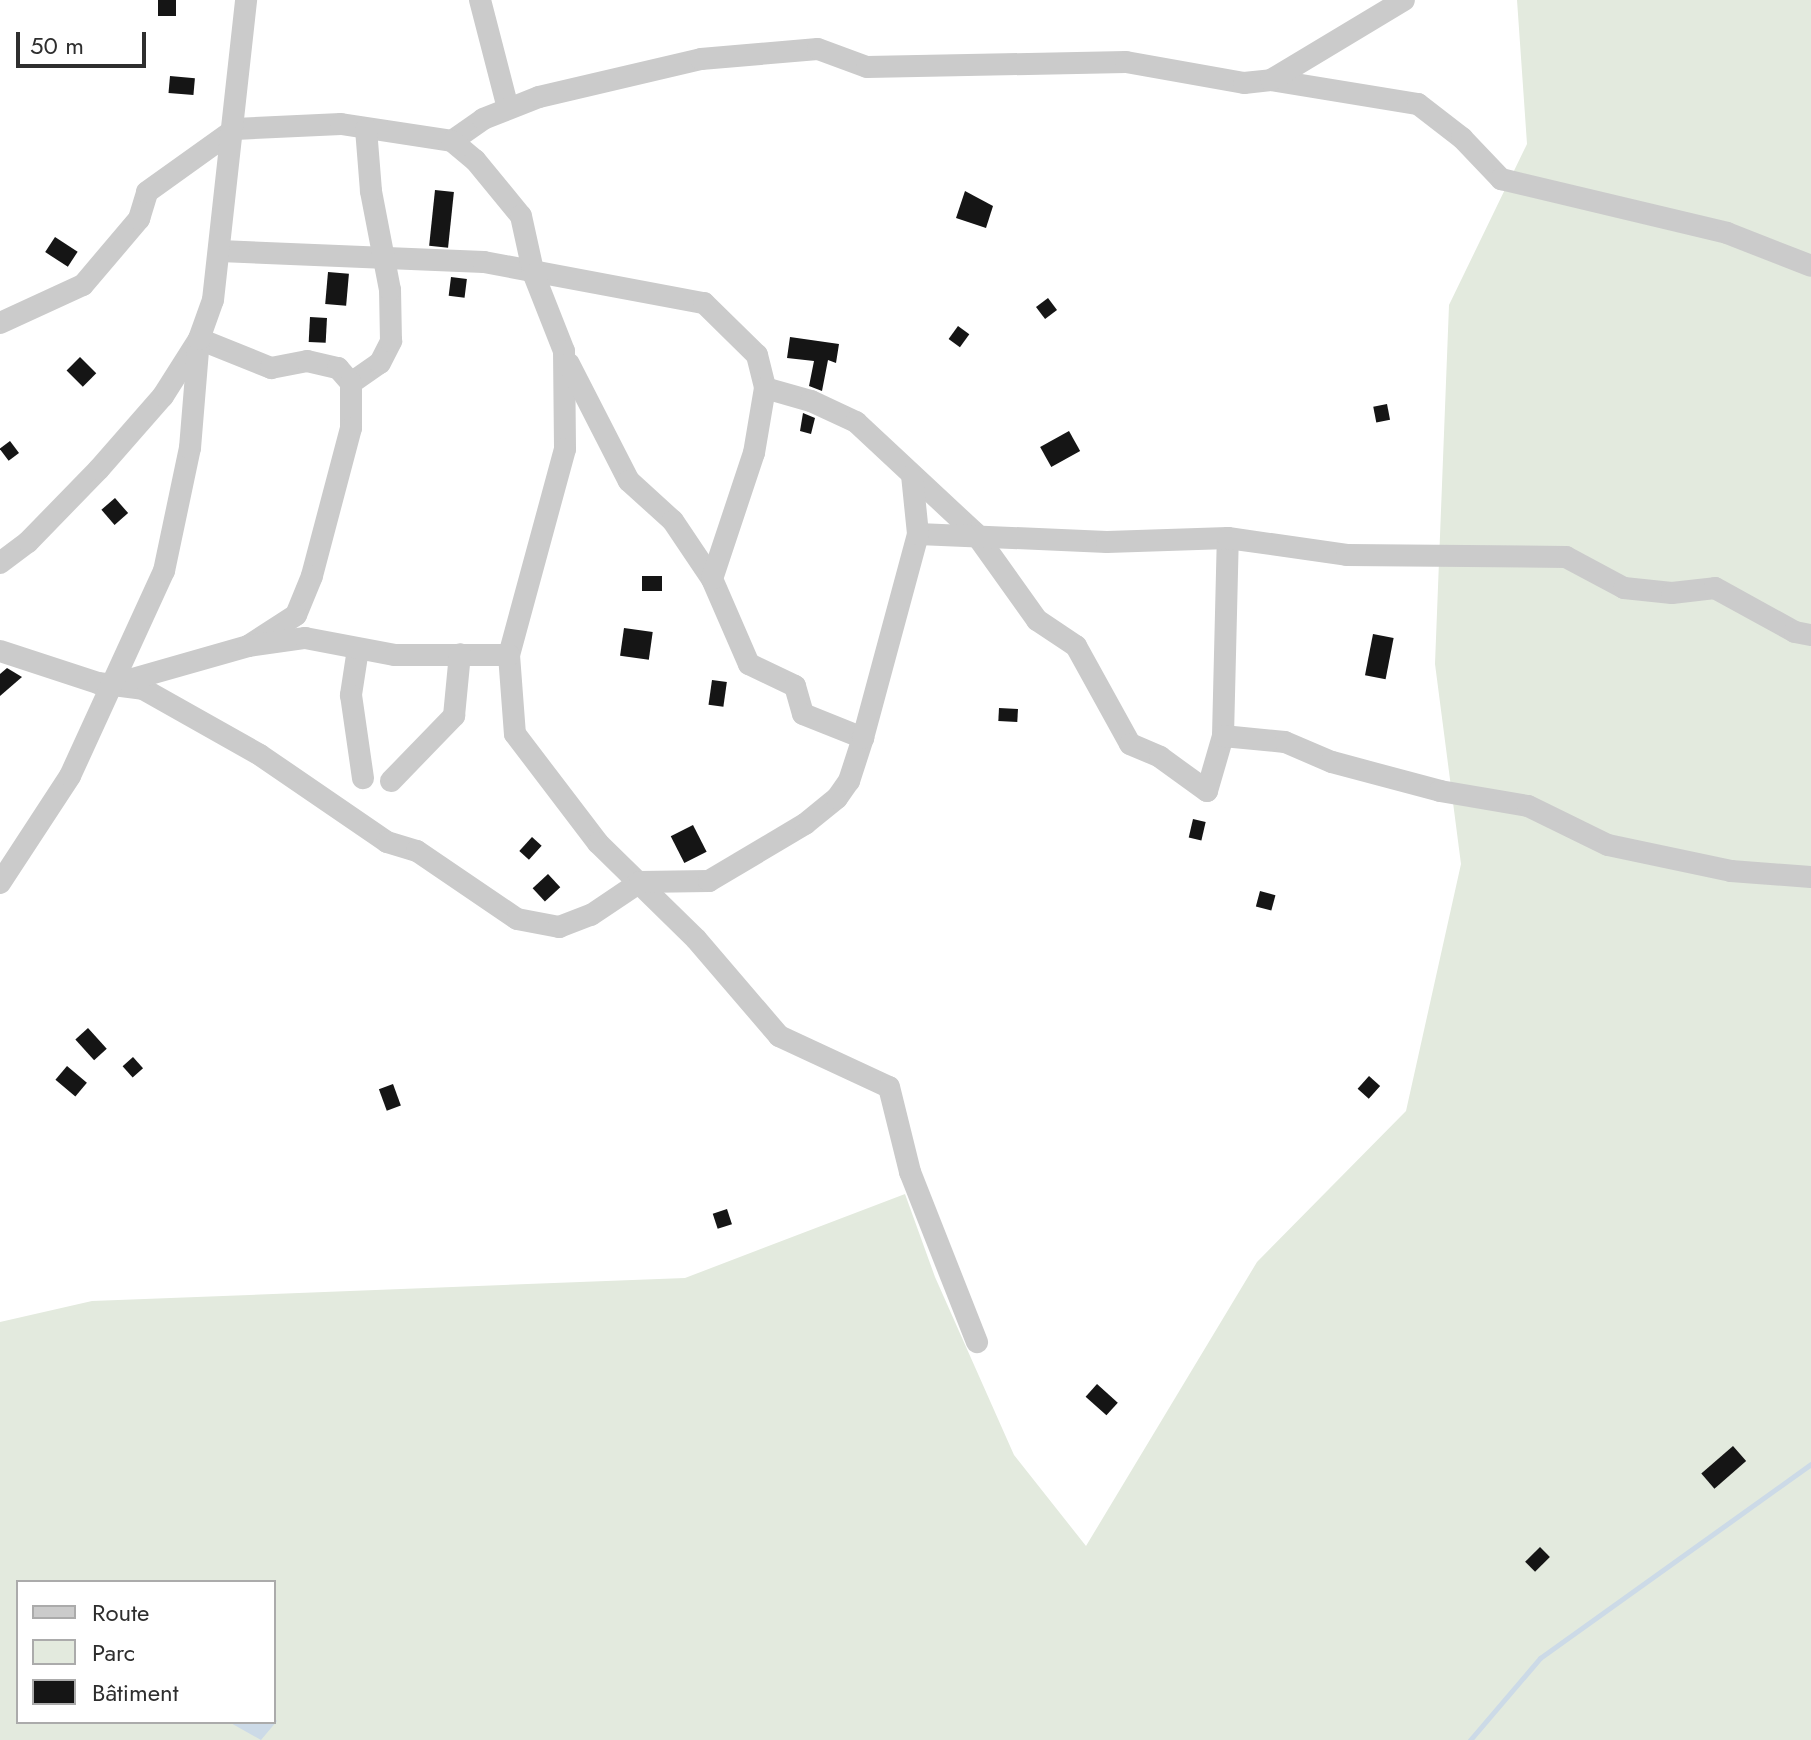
<!DOCTYPE html>
<meta charset="utf-8">
<style>
body{margin:0}
#map{position:relative;width:1811px;height:1740px;overflow:hidden;background:#fff;font-family:Jost,sans-serif}
div>[style]{position:absolute}
.green>*{inset:0;background:#e3eade}
.water>*{inset:0;background:#ccdae7}
.stream>*{height:5px;margin:-2.5px;padding:0 2.5px;transform-origin:2.5px;border-radius:2.5px;background:#ccdae7}
.building>*{inset:0;background:#151515;transform-origin:0 0}
.minor>*{height:22px;margin:-11px;padding:0 11px;transform-origin:11px;border-radius:11px;background:#cbcbcb}
span{translate:-50% -50%;white-space:nowrap;text-align:center;line-height:1.15;-webkit-text-stroke:8px #fff;paint-order:stroke}
.legend{position:absolute;left:16px;top:1580px;width:260px;height:144px;box-sizing:border-box;background:#fff;border:2px solid #ababab;margin:0;padding:10px 14px;list-style:none;font-size:24px;color:#2e2e2e}
.legend li{display:flex;align-items:center;gap:16px;height:40px}
.legend b{width:40px;border:2px solid #ababab}
.scale{position:absolute;left:16px;top:32px;width:130px;height:36px;box-sizing:border-box;border:4px solid #2e2e2e;border-top:0;padding-left:10px;font-size:24px;line-height:28px;white-space:nowrap;color:#2e2e2e;-webkit-text-stroke:6px #fff;paint-order:stroke}
</style>
<div id="map">
<div class="green">
<i style="clip-path:polygon(evenodd,1517px 0,1811px 0,1811px 1740px,0 1740px,0 1322px,92px 1301px,685px 1278px,905px 1194px,935px 1277px,1014px 1455px,1086px 1546px,1257px 1262px,1406px 1111px,1461px 864px,1435px 664px,1449px 305px,1527px 144px,1517px 0,18px 1582px,274px 1582px,274px 1722px,18px 1722px,18px 1582px)"></i>
</div>
<div class="water">
<i style="clip-path:polygon(274px 1718px,277px 1721px,261px 1740px,229px 1722px)"></i>
</div>
<div class="stream">
<i style="left:1470px;top:1740px;width:108px;rotate:-49.5deg"></i>
<i style="left:1540px;top:1658px;width:333px;rotate:-35.6deg"></i>
</div>
<div class="building">
<i style="left:158px;top:0;width:18px;height:16px"></i>
<i style="left:170px;top:76px;width:25px;height:17px;rotate:5deg"></i>
<i style="left:435px;top:190px;width:19px;height:56px;rotate:6deg"></i>
<i style="clip-path:polygon(965px 191px,993px 206px,986px 228px,956px 218px)"></i>
<i style="left:55px;top:237px;width:27px;height:18px;rotate:33deg"></i>
<i style="left:328px;top:272px;width:21px;height:32px;rotate:5deg"></i>
<i style="left:451px;top:277px;width:16px;height:19px;rotate:7deg"></i>
<i style="left:1048px;top:298px;width:15px;height:15px;rotate:53deg"></i>
<i style="left:310px;top:317px;width:17px;height:25px;rotate:3deg"></i>
<i style="left:958px;top:326px;width:14px;height:16px;rotate:36deg"></i>
<i style="clip-path:polygon(790px 337px,839px 344px,836px 363px,828px 360px,822px 391px,809px 386px,814px 361px,787px 358px)"></i>
<i style="left:80px;top:357px;width:23px;height:19px;rotate:45deg"></i>
<i style="left:1387px;top:404px;width:16px;height:14px;rotate:79deg"></i>
<i style="clip-path:polygon(803px 413px,815px 418px,811px 434px,800px 431px)"></i>
<i style="left:1069px;top:431px;width:23px;height:33px;rotate:61deg"></i>
<i style="left:10px;top:441px;width:15px;height:13px;rotate:53deg"></i>
<i style="left:115px;top:498px;width:20px;height:18px;rotate:49deg"></i>
<i style="left:642px;top:576px;width:20px;height:15px"></i>
<i style="left:624px;top:628px;width:29px;height:28px;rotate:8deg"></i>
<i style="left:1373px;top:634px;width:21px;height:42px;rotate:11deg"></i>
<i style="clip-path:polygon(7px 668px,22px 677px,0 696px,0 674px)"></i>
<i style="left:712px;top:680px;width:15px;height:25px;rotate:8deg"></i>
<i style="left:999px;top:708px;width:19px;height:13px;rotate:3deg"></i>
<i style="left:1193px;top:819px;width:13px;height:19px;rotate:13deg"></i>
<i style="left:693px;top:825px;width:30px;height:25px;rotate:63deg"></i>
<i style="left:532px;top:837px;width:13px;height:19px;rotate:42deg"></i>
<i style="left:548px;top:874px;width:18px;height:21px;rotate:47deg"></i>
<i style="left:1260px;top:891px;width:16px;height:16px;rotate:15deg"></i>
<i style="left:88px;top:1028px;width:28px;height:17px;rotate:48deg"></i>
<i style="left:133px;top:1057px;width:15px;height:14px;rotate:48deg"></i>
<i style="left:67px;top:1066px;width:26px;height:18px;rotate:40deg"></i>
<i style="left:1369px;top:1076px;width:15px;height:17px;rotate:42deg"></i>
<i style="left:393px;top:1084px;width:23px;height:15px;rotate:70deg"></i>
<i style="left:727px;top:1209px;width:16px;height:15px;rotate:72deg"></i>
<i style="left:1097px;top:1384px;width:28px;height:17px;rotate:42deg"></i>
<i style="left:1733px;top:1446px;width:20px;height:42px;rotate:49deg"></i>
<i style="left:1540px;top:1547px;width:14px;height:21px;rotate:45deg"></i>
</div>
<div class="minor">
<i style="left:480px;top:0;width:112px;rotate:75.5deg"></i>
<i style="left:1271px;top:80px;width:149px;rotate:9.3deg"></i>
<i style="left:1418px;top:104px;width:56px;rotate:37.7deg"></i>
<i style="left:1462px;top:138px;width:57px;rotate:46.4deg"></i>
<i style="left:1501px;top:179px;width:232px;rotate:13.4deg"></i>
<i style="left:1727px;top:233px;width:90px;rotate:21.4deg"></i>
<i style="left:452px;top:141px;width:38px;rotate:-35deg"></i>
<i style="left:483px;top:119px;width:60px;rotate:-21.4deg"></i>
<i style="left:539px;top:97px;width:166px;rotate:-13.2deg"></i>
<i style="left:701px;top:59px;width:117px;rotate:-4.9deg"></i>
<i style="left:818px;top:49px;width:52px;rotate:20.2deg"></i>
<i style="left:867px;top:67px;width:259px;rotate:-1.1deg"></i>
<i style="left:1126px;top:62px;width:120px;rotate:10.1deg"></i>
<i style="left:1244px;top:83px;width:27px;rotate:-6deg"></i>
<i style="left:1271px;top:80px;width:155px;rotate:-31deg"></i>
<i style="left:220px;top:251px;width:264px;rotate:2.4deg"></i>
<i style="left:484px;top:262px;width:224px;rotate:10.6deg"></i>
<i style="left:704px;top:303px;width:74px;rotate:44.5deg"></i>
<i style="left:757px;top:355px;width:34px;rotate:76deg"></i>
<i style="left:765px;top:388px;width:48px;rotate:15.8deg"></i>
<i style="left:811px;top:401px;width:50px;rotate:25deg"></i>
<i style="left:856px;top:422px;width:163px;rotate:43deg"></i>
<i style="left:975px;top:533px;width:107px;rotate:54.5deg"></i>
<i style="left:1037px;top:620px;width:47px;rotate:33.7deg"></i>
<i style="left:1076px;top:646px;width:112px;rotate:61.1deg"></i>
<i style="left:1130px;top:744px;width:33px;rotate:23deg"></i>
<i style="left:1160px;top:757px;width:58px;rotate:35.9deg"></i>
<i style="left:1207px;top:791px;width:57px;rotate:-73.8deg"></i>
<i style="left:1223px;top:736px;width:198px;rotate:-88.6deg"></i>
<i style="left:0;top:323px;width:91px;rotate:-24.6deg"></i>
<i style="left:83px;top:285px;width:87px;rotate:-49.7deg"></i>
<i style="left:139px;top:219px;width:28px;rotate:-73deg"></i>
<i style="left:147px;top:192px;width:108px;rotate:-35.6deg"></i>
<i style="left:235px;top:129px;width:106px;rotate:-2.7deg"></i>
<i style="left:341px;top:124px;width:112px;rotate:8.7deg"></i>
<i style="left:452px;top:141px;width:30px;rotate:40deg"></i>
<i style="left:475px;top:160px;width:72px;rotate:50.6deg"></i>
<i style="left:521px;top:216px;width:60px;rotate:77.6deg"></i>
<i style="left:534px;top:275px;width:82px;rotate:68.5deg"></i>
<i style="left:564px;top:351px;width:98px;rotate:89.4deg"></i>
<i style="left:565px;top:449px;width:213px;rotate:105.2deg"></i>
<i style="left:509px;top:655px;width:79px;rotate:85.7deg"></i>
<i style="left:515px;top:734px;width:137px;rotate:52.7deg"></i>
<i style="left:598px;top:843px;width:137px;rotate:44.4deg"></i>
<i style="left:696px;top:939px;width:128px;rotate:49.4deg"></i>
<i style="left:779px;top:1036px;width:121px;rotate:24.9deg"></i>
<i style="left:889px;top:1087px;width:88px;rotate:76.1deg"></i>
<i style="left:910px;top:1172px;width:183px;rotate:68.5deg"></i>
<i style="left:569px;top:364px;width:131px;rotate:62.9deg"></i>
<i style="left:629px;top:481px;width:59px;rotate:42.3deg"></i>
<i style="left:673px;top:521px;width:70px;rotate:56.1deg"></i>
<i style="left:712px;top:579px;width:93px;rotate:66.5deg"></i>
<i style="left:749px;top:664px;width:51px;rotate:25.6deg"></i>
<i style="left:795px;top:686px;width:29px;rotate:74deg"></i>
<i style="left:803px;top:714px;width:65px;rotate:21.8deg"></i>
<i style="left:351px;top:383px;width:35px;rotate:-35deg"></i>
<i style="left:380px;top:363px;width:25px;rotate:-63deg"></i>
<i style="left:391px;top:341px;width:51px;rotate:-91.1deg"></i>
<i style="left:390px;top:290px;width:101px;rotate:-100.9deg"></i>
<i style="left:371px;top:191px;width:62px;rotate:-94.6deg"></i>
<i style="left:918px;top:534px;width:189px;rotate:2.4deg"></i>
<i style="left:1107px;top:542px;width:121px;rotate:-1.9deg"></i>
<i style="left:1228px;top:538px;width:120px;rotate:8.1deg"></i>
<i style="left:1347px;top:555px;width:219px;rotate:0.5deg"></i>
<i style="left:1566px;top:557px;width:66px;rotate:28.1deg"></i>
<i style="left:1624px;top:588px;width:48px;rotate:5.9deg"></i>
<i style="left:1672px;top:593px;width:43px;rotate:-6.6deg"></i>
<i style="left:1715px;top:588px;width:91px;rotate:28.8deg"></i>
<i style="left:1795px;top:632px;width:16px;rotate:11deg"></i>
<i style="left:0;top:563px;width:35px;rotate:-37deg"></i>
<i style="left:28px;top:542px;width:102px;rotate:-45.8deg"></i>
<i style="left:99px;top:469px;width:97px;rotate:-48.8deg"></i>
<i style="left:163px;top:396px;width:67px;rotate:-57.7deg"></i>
<i style="left:199px;top:339px;width:78px;rotate:21.9deg"></i>
<i style="left:271px;top:368px;width:37px;rotate:-11deg"></i>
<i style="left:307px;top:361px;width:32px;rotate:13deg"></i>
<i style="left:338px;top:368px;width:20px;rotate:49deg"></i>
<i style="left:351px;top:383px;width:45px;rotate:90deg"></i>
<i style="left:351px;top:428px;width:153px;rotate:104.8deg"></i>
<i style="left:312px;top:576px;width:42px;rotate:112.3deg"></i>
<i style="left:296px;top:615px;width:57px;rotate:147.1deg"></i>
<i style="left:712px;top:579px;width:133px;rotate:-71.6deg"></i>
<i style="left:754px;top:453px;width:66px;rotate:-80.4deg"></i>
<i style="left:358px;top:649px;width:47px;rotate:98.7deg"></i>
<i style="left:351px;top:695px;width:84px;rotate:81.8deg"></i>
<i style="left:0;top:651px;width:103px;rotate:18.1deg"></i>
<i style="left:98px;top:683px;width:45px;rotate:7.6deg"></i>
<i style="left:143px;top:689px;width:134px;rotate:29.4deg"></i>
<i style="left:260px;top:755px;width:154px;rotate:34.4deg"></i>
<i style="left:387px;top:842px;width:31px;rotate:17deg"></i>
<i style="left:417px;top:851px;width:121px;rotate:34.2deg"></i>
<i style="left:517px;top:919px;width:43px;rotate:10.8deg"></i>
<i style="left:559px;top:927px;width:34px;rotate:-21deg"></i>
<i style="left:591px;top:915px;width:59px;rotate:-34deg"></i>
<i style="left:640px;top:882px;width:69px;rotate:-0.8deg"></i>
<i style="left:709px;top:881px;width:112px;rotate:-30.7deg"></i>
<i style="left:805px;top:824px;width:41px;rotate:-39.1deg"></i>
<i style="left:837px;top:798px;width:21px;rotate:-55deg"></i>
<i style="left:849px;top:781px;width:45px;rotate:-72deg"></i>
<i style="left:863px;top:738px;width:211px;rotate:-74.9deg"></i>
<i style="left:918px;top:534px;width:59px;rotate:-95.8deg"></i>
<i style="left:122px;top:682px;width:131px;rotate:-15.9deg"></i>
<i style="left:248px;top:646px;width:58px;rotate:-8deg"></i>
<i style="left:305px;top:638px;width:92px;rotate:10.7deg"></i>
<i style="left:395px;top:655px;width:114px"></i>
<i style="left:1223px;top:736px;width:62px;rotate:5.5deg"></i>
<i style="left:1285px;top:742px;width:51px;rotate:23.1deg"></i>
<i style="left:1332px;top:762px;width:112px;rotate:15deg"></i>
<i style="left:1440px;top:791px;width:89px;rotate:9.7deg"></i>
<i style="left:1528px;top:806px;width:89px;rotate:26deg"></i>
<i style="left:1608px;top:845px;width:126px;rotate:11.9deg"></i>
<i style="left:1731px;top:871px;width:80px;rotate:4.3deg"></i>
<i style="left:391px;top:781px;width:91px;rotate:-45.9deg"></i>
<i style="left:454px;top:716px;width:62px;rotate:-84.5deg"></i>
<i style="left:0;top:883px;width:128px;rotate:-56.8deg"></i>
<i style="left:70px;top:776px;width:226px;rotate:-65.4deg"></i>
<i style="left:164px;top:571px;width:126px;rotate:-78.1deg"></i>
<i style="left:190px;top:448px;width:109px;rotate:-85.3deg"></i>
<i style="left:199px;top:339px;width:41px;rotate:-70.3deg"></i>
<i style="left:213px;top:300px;width:302px;rotate:-83.7deg"></i>
</div>
<ul class="legend">
<li><b style="height:10px;background:#cbcbcb"></b>Route</li>
<li><b style="height:22px;background:#e3eade"></b>Parc</li>
<li><b style="height:22px;background:#151515"></b>Bâtiment</li>
</ul>
<div class="scale">50 m</div>
</div>
